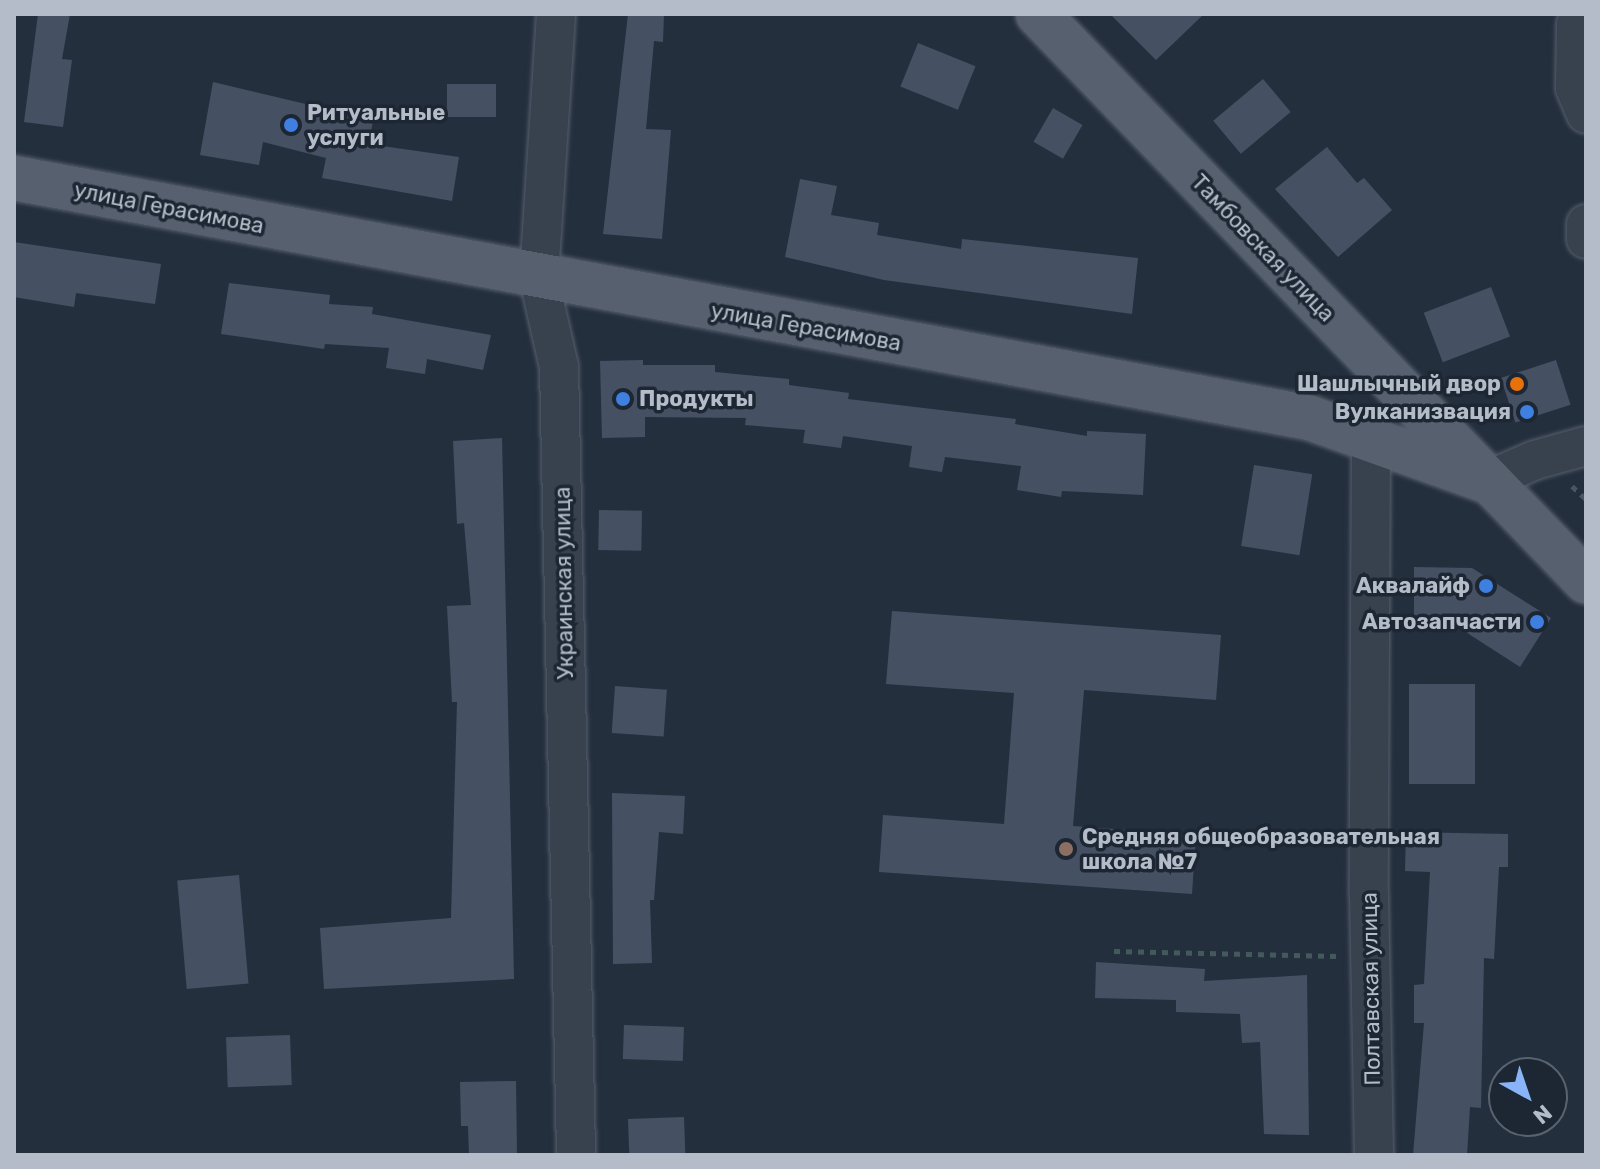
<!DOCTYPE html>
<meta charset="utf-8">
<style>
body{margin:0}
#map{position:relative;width:1600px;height:1169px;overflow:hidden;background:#242f3e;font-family:Rubik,sans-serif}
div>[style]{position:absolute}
.building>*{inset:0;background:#455162;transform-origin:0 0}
.path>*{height:5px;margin-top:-2.5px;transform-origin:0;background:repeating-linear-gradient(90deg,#44595c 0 6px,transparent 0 12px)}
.roads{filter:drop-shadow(0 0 2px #565f6c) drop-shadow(0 0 2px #565f6c)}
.minor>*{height:38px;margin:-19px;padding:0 19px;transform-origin:19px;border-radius:19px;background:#38414e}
.major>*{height:44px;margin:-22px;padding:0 22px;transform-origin:22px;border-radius:22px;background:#56606e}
.dots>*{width:22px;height:22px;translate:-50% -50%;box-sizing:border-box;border:4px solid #1d2633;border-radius:50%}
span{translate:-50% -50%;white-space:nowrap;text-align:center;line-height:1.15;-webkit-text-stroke:7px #1d2633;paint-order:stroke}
.poi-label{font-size:22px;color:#b4bcc9;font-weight:700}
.left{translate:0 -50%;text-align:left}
.right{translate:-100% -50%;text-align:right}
.street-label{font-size:22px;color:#b4bcc9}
.frame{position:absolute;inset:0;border:16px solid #b4bcc9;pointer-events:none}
.north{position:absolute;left:1488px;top:1057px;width:80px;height:80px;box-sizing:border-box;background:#1d2633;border:2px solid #59626f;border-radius:50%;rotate:140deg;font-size:22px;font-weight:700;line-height:32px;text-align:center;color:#b4bcc9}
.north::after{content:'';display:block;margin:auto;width:28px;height:36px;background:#8ab4f8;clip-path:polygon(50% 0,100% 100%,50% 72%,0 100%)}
</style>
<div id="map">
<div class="building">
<i style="clip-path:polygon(38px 14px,70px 14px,62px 59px,72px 60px,63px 127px,24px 122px)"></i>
<i style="clip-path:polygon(628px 14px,664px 14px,663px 42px,654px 41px,646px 129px,671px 130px,662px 239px,603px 234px)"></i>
<i style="clip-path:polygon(1110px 14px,1204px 14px,1156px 60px)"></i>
<i style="left:918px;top:43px;width:62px;height:47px;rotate:22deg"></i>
<i style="left:1263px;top:79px;width:43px;height:65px;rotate:50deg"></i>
<i style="clip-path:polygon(213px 82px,373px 120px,370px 138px,383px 141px,382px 146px,459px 157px,452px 201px,322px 178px,326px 158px,263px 142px,259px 165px,200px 155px)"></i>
<i style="left:447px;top:84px;width:49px;height:33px"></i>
<i style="left:1053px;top:108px;width:34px;height:39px;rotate:30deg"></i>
<i style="clip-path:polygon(1327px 147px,1357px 183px,1364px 178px,1392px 210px,1338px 257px,1275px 189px)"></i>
<i style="clip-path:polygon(800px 179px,837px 186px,831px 215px,879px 223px,877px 235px,961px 249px,962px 239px,1138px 258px,1132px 314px,884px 280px,785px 257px)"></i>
<i style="clip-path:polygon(14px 242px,161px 264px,155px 304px,76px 293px,74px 307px,14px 297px)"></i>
<i style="clip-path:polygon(229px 283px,330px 295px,329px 304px,373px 307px,372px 314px,491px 335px,483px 370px,427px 359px,425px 374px,386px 368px,389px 348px,325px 344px,324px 349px,221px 334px)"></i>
<i style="left:1491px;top:287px;width:53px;height:72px;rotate:69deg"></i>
<i style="clip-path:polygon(643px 360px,643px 365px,715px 365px,715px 372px,789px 379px,789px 385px,849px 393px,848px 399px,1016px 419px,1015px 424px,1087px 436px,1087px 431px,1146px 434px,1143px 495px,1062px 491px,1061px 497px,1017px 490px,1021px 466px,945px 457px,942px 472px,909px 467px,912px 446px,843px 436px,841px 448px,803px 443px,805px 430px,745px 425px,746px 418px,645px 417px,645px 437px,602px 438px,600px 361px)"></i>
<i style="left:1556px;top:360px;width:47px;height:58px;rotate:72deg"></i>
<i style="clip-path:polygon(502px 438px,514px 979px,324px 989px,320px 928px,451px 918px,457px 702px,452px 702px,447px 606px,471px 605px,464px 523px,457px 524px,453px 441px)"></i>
<i style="left:1254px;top:465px;width:59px;height:82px;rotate:9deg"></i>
<i style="left:599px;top:510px;width:43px;height:40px;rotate:1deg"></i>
<i style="clip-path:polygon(1414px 567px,1472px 568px,1551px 618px,1520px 667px,1444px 618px,1414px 618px)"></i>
<i style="clip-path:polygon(892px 611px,1221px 635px,1216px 700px,1084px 690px,1073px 826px,1196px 835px,1192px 894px,879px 872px,883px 815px,1004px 824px,1014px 693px,886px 684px)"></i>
<i style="left:1475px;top:684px;width:100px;height:66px;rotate:90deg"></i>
<i style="left:615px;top:686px;width:52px;height:47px;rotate:4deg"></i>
<i style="clip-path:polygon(612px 793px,685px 796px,683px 834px,659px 832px,654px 900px,650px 900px,652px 963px,613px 964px)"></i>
<i style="clip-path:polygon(1406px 832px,1508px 834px,1508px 867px,1499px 867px,1494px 959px,1484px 958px,1481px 1108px,1470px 1107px,1467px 1155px,1413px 1155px,1424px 1023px,1414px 1023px,1414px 985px,1424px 984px,1430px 872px,1405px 871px)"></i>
<i style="left:239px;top:875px;width:109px;height:62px;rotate:85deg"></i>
<i style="clip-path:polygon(1096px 962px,1205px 969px,1204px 981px,1307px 975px,1309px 1135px,1264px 1134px,1260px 1042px,1242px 1043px,1240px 1014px,1176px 1012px,1176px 1000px,1095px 998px)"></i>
<i style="left:624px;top:1025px;width:60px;height:34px;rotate:2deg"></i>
<i style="left:290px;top:1035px;width:50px;height:64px;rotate:88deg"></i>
<i style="clip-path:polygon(516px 1081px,517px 1155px,469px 1155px,468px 1126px,461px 1126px,460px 1082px)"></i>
<i style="left:684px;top:1117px;width:36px;height:56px;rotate:88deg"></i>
</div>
<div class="path">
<i style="left:1572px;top:486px;width:19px;rotate:43deg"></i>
<i style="left:1114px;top:951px;width:223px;rotate:1.3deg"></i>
</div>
<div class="roads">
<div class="minor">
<i style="left:556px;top:14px;width:266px;rotate:93.7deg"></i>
<i style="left:539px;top:279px;width:90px;rotate:77.2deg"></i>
<i style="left:559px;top:367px;width:788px;rotate:88.76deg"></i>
<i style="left:1586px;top:21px;width:11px;rotate:158deg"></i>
<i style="left:1576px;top:25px;width:63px;rotate:90.9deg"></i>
<i style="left:1575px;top:88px;width:28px;rotate:67deg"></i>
<i style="left:1586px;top:224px;width:15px;rotate:90deg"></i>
<i style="left:1371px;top:438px;width:456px;rotate:90.3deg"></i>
<i style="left:1369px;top:894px;width:261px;rotate:88.9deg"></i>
<i style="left:1487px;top:481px;width:52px;rotate:-23.6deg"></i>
<i style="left:1535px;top:460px;width:53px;rotate:-15.4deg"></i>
</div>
<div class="major">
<i style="left:1038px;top:14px;width:789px;rotate:45.98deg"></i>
<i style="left:14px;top:178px;width:1318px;rotate:10.49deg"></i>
<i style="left:1310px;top:418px;width:188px;rotate:19.6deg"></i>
</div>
</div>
<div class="dots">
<i style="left:291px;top:125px;background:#3f7fe0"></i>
<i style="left:1517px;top:384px;background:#e8710a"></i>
<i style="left:623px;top:399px;background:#3f7fe0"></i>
<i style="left:1527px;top:412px;background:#3f7fe0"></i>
<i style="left:1486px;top:586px;background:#3f7fe0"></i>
<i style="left:1537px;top:622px;background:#3f7fe0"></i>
<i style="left:1066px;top:849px;background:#8d6e63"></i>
</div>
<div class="poi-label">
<span class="left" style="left:307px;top:125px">Ритуальные<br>услуги</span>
<span class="right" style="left:1501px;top:384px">Шашлычный двор</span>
<span class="left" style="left:639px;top:399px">Продукты</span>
<span class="right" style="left:1511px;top:412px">Вулканизвация</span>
<span class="right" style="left:1470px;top:586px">Аквалайф</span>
<span class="right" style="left:1521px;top:622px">Автозапчасти</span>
<span class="left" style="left:1082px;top:849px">Средняя общеобразовательная<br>школа №7</span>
</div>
<div class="street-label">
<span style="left:169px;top:208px;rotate:11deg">улица Герасимова</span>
<span style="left:1263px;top:248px;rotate:46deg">Тамбовская улица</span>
<span style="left:806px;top:327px;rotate:10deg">улица Герасимова</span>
<span style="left:564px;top:583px;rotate:-91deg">Украинская улица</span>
<span style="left:1371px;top:989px;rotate:-91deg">Полтавская улица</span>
</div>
<div class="frame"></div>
<div class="north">N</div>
</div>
